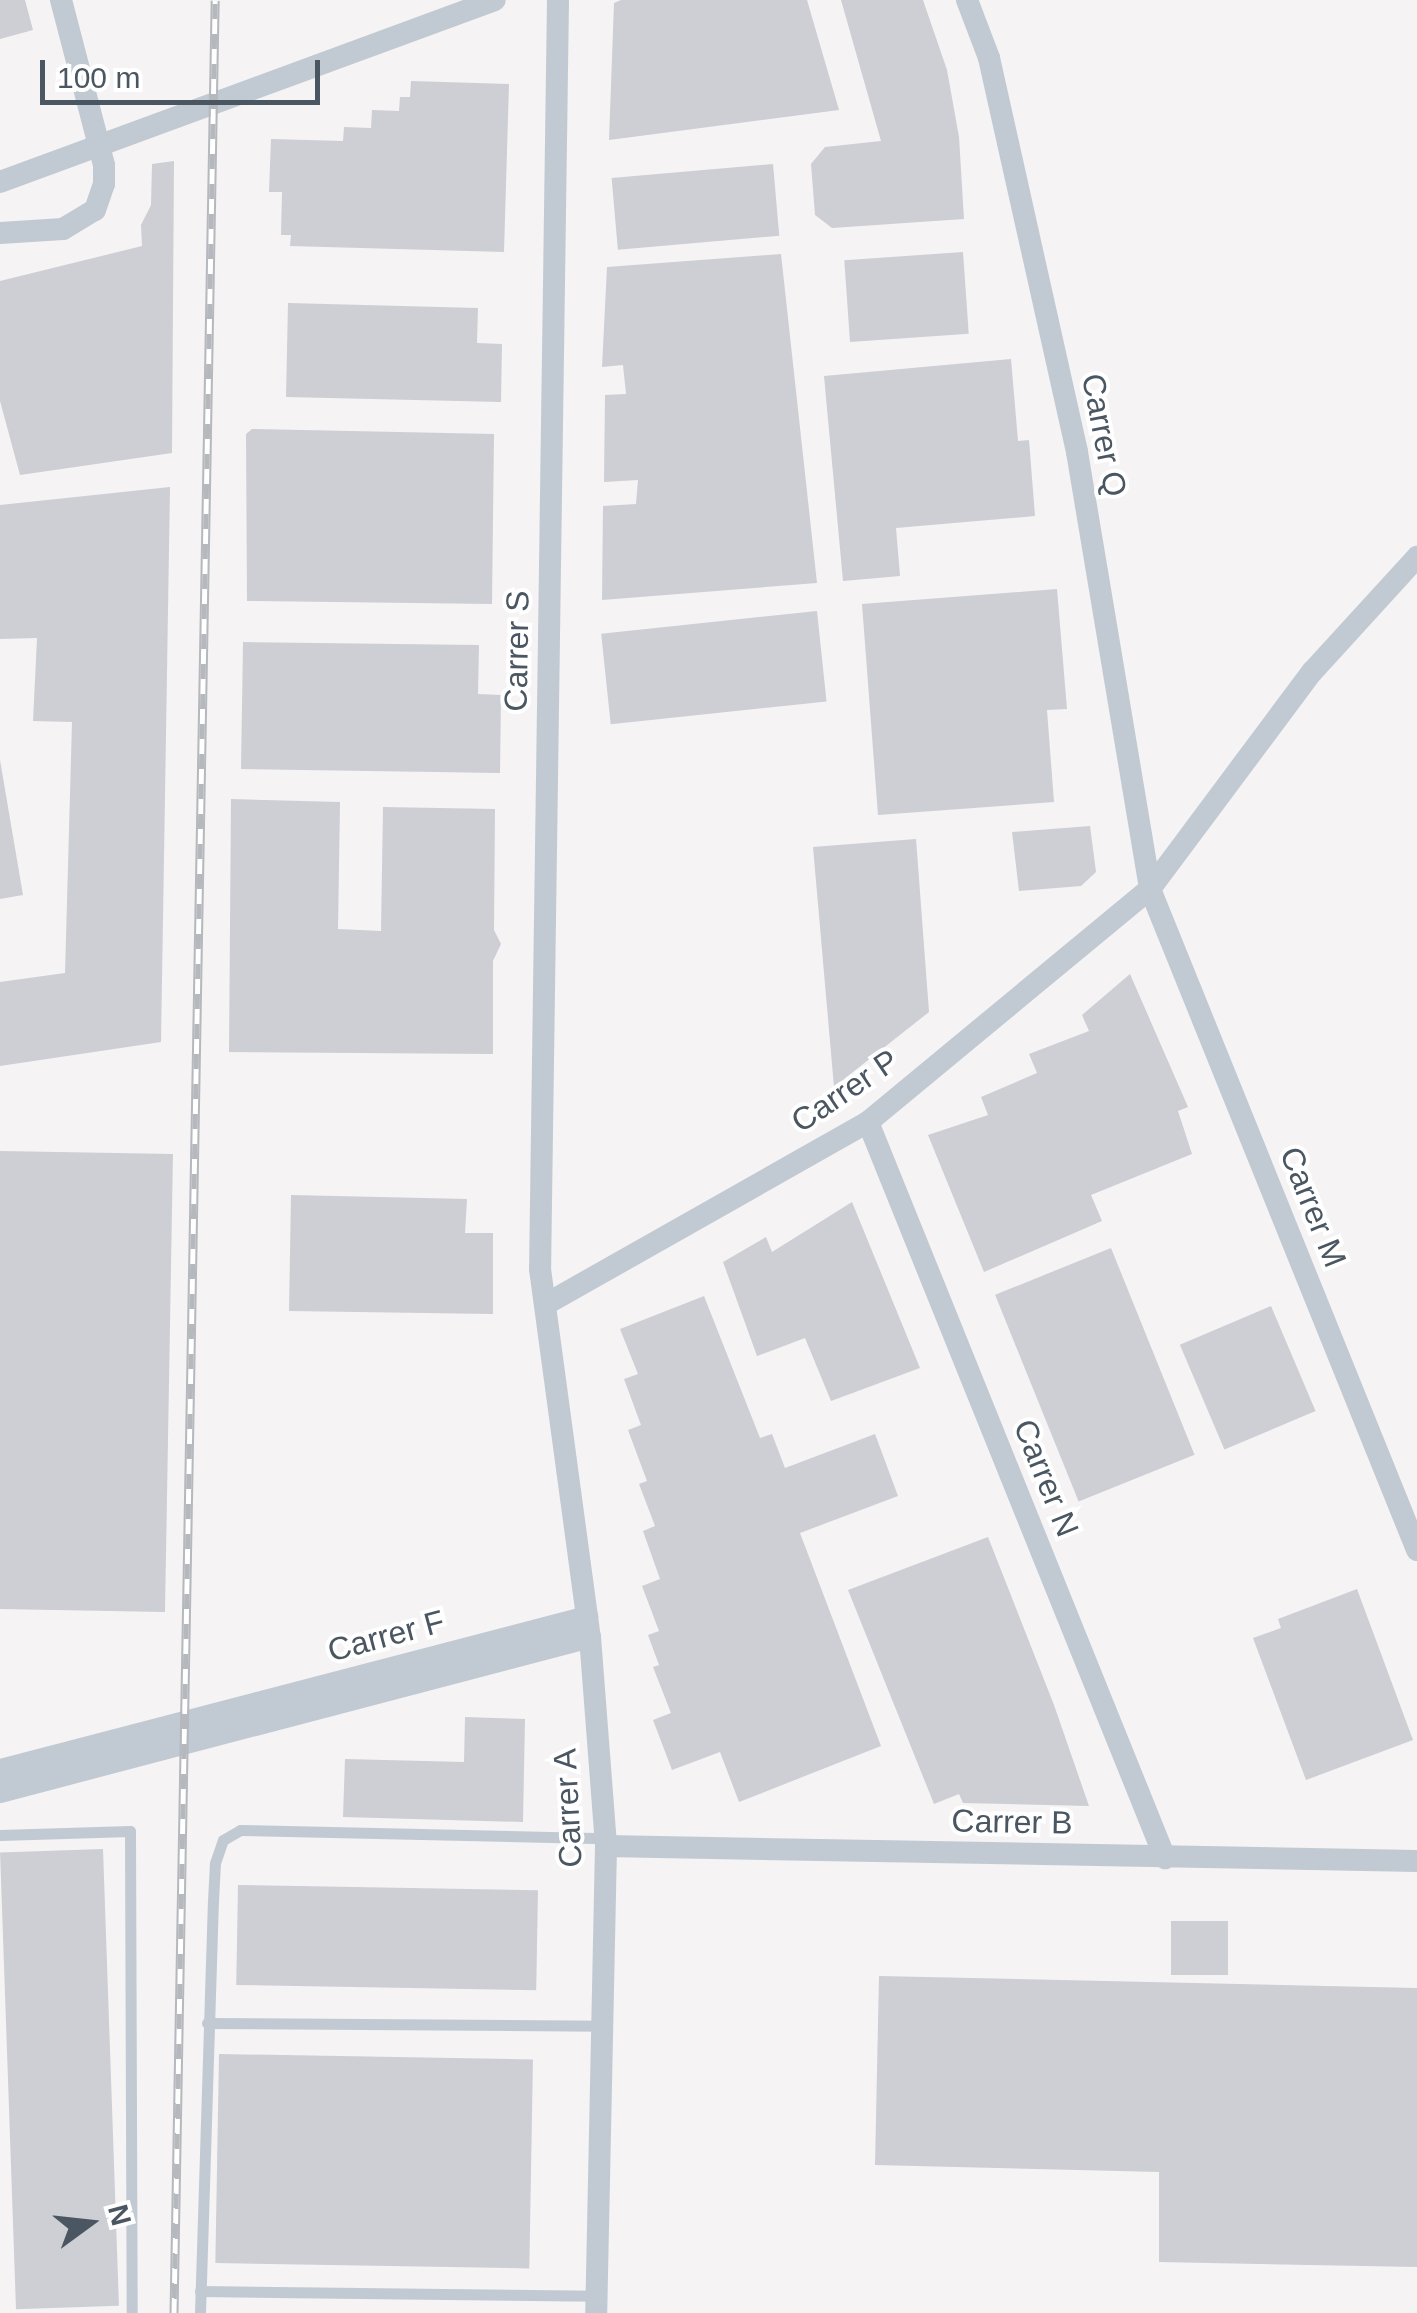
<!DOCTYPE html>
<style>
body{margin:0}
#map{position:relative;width:1417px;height:2313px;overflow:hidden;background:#f5f3f3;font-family:Helvetica,sans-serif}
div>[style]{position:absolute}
.building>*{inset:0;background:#cdcfd5;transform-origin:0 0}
.lane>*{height:11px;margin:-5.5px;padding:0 5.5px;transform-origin:5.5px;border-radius:5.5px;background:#c1cad2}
.street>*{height:22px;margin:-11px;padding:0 11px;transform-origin:11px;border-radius:11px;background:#c1cad2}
.rail>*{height:9px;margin-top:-4.5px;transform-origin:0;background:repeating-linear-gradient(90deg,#fff 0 15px,#b5b8bd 0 30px);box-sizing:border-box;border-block:2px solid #b5b8bd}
span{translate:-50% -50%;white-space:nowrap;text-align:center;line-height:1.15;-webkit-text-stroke:8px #fff;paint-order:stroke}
.street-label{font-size:32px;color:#4a5661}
.north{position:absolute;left:40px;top:2173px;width:100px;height:100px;-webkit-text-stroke:8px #fff;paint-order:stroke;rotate:75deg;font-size:28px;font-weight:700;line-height:40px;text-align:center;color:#4a5661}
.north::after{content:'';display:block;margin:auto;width:35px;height:45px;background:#4a5661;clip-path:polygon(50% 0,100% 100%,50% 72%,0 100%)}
.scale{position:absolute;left:40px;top:60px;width:280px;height:45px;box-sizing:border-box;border:5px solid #4a5661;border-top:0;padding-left:12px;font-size:30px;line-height:35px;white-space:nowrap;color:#4a5661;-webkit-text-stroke:8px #fff;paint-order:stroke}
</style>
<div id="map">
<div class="building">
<i style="clip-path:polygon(0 0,25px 0,33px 30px,0 39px)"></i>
<i style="clip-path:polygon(621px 0,807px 0,839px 110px,609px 140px,614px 3px)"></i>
<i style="clip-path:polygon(841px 0,923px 0,947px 70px,959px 137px,964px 219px,832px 228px,815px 215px,811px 164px,825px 147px,881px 141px)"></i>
<i style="clip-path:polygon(411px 81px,509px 84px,504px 252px,290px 246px,291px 235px,281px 235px,282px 192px,269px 192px,271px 139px,343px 141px,344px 127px,371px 128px,372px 110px,399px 111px,400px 97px,410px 97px)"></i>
<i style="clip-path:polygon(174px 161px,172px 453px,20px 475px,0 401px,0 281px,142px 246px,141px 225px,151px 205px,152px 164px)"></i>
<i style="left:773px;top:164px;width:72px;height:162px;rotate:85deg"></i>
<i style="left:963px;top:252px;width:82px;height:119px;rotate:86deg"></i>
<i style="clip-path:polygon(781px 254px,817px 583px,602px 600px,603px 506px,636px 504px,638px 480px,604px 482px,605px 395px,626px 394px,623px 365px,602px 367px,607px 267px)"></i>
<i style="clip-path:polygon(288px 303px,478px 308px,477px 343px,502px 344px,501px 402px,286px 397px)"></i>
<i style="clip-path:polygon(1011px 359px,1018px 441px,1029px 440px,1035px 516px,896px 528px,900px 576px,843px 581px,824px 376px)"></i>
<i style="clip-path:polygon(252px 429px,494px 434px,492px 604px,247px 601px,246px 434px)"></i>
<i style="clip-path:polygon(170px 487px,161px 1042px,0 1066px,0 982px,65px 973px,72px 722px,33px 721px,37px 638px,0 639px,0 505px)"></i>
<i style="clip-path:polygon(1057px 589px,1067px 709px,1047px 710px,1054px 802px,878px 815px,862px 604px)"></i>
<i style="left:817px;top:611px;width:91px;height:217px;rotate:84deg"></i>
<i style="clip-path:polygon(243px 642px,479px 645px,478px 694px,501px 695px,500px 773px,241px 769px)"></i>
<i style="clip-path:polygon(0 760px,23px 895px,0 899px)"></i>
<i style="clip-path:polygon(231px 799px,340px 802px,338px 929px,381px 931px,383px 807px,495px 809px,494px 930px,501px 944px,493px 961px,493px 1054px,229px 1052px)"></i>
<i style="clip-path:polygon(1090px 826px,1096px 872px,1081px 886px,1019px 891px,1012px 832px)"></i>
<i style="clip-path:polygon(916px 839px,929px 1012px,834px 1087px,813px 847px)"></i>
<i style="clip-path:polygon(1130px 974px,1188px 1107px,1178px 1111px,1192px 1154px,1091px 1195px,1102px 1221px,984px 1272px,928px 1135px,988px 1115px,981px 1097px,1037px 1073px,1029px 1054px,1089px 1031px,1082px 1015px)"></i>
<i style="left:0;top:1151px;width:173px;height:458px;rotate:1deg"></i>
<i style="clip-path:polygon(291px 1195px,467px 1199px,465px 1233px,493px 1233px,493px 1314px,289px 1311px)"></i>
<i style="clip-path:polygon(852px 1202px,920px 1368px,831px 1401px,805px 1338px,757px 1356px,723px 1262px,766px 1237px,772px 1252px)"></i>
<i style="left:1111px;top:1248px;width:223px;height:125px;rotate:68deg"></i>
<i style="clip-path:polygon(704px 1296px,760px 1438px,772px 1434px,785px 1468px,875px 1434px,898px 1496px,800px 1533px,881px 1746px,739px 1802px,720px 1752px,672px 1770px,653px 1720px,671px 1713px,653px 1667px,659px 1665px,648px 1635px,659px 1631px,642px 1586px,660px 1579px,643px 1531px,655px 1526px,639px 1484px,647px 1481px,628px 1430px,641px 1425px,624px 1379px,638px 1374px,620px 1329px)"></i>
<i style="left:1271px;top:1306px;width:114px;height:99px;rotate:67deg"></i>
<i style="clip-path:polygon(988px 1537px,1054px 1705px,1089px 1806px,963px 1803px,959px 1794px,934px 1804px,848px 1590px)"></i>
<i style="clip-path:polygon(1357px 1589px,1413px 1740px,1306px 1780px,1253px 1638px,1281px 1628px,1278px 1619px)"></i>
<i style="clip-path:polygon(465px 1717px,525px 1719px,523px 1822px,343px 1817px,345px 1759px,464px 1762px)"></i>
<i style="left:103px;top:1849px;width:457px;height:103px;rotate:88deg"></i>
<i style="left:238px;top:1885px;width:300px;height:100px;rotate:1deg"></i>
<i style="left:1171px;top:1921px;width:57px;height:54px"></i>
<i style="clip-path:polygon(879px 1976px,1417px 1988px,1417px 2267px,1159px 2262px,1159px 2172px,875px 2165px)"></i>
<i style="left:219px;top:2054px;width:314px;height:209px;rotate:1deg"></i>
</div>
<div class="lane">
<i style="left:0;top:1835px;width:130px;rotate:-1.8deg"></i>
<i style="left:130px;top:1831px;width:482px;rotate:89.8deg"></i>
<i style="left:207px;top:2023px;width:395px;rotate:0.4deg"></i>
<i style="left:200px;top:2291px;width:396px;rotate:0.7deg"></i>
<i style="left:200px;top:2313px;width:412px;rotate:-88.2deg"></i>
<i style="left:213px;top:1901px;width:38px;rotate:-87deg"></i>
<i style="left:215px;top:1863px;width:24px;rotate:-71deg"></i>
<i style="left:223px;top:1840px;width:20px;rotate:-30deg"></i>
<i style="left:240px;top:1830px;width:365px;rotate:1.3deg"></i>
</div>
<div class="street">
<i style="left:558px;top:0;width:1269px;rotate:90.81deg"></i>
<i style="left:540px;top:1269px;width:371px;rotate:82.3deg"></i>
<i style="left:590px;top:1637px;width:210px;rotate:85.6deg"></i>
<i style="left:606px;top:1846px;width:467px;rotate:91.2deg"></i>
<i style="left:967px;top:0;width:62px;rotate:69.2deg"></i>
<i style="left:989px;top:58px;width:404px;rotate:77.4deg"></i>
<i style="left:1077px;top:452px;width:443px;rotate:80.5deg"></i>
<i style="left:1150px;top:889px;width:713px;rotate:68deg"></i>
<i style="left:0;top:182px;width:527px;rotate:-20.19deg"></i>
<i style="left:0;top:233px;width:63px;rotate:-3.6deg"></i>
<i style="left:63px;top:229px;width:37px;rotate:-31deg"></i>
<i style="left:95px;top:210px;width:28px;rotate:-71deg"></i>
<i style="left:104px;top:184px;width:19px;rotate:-90deg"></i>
<i style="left:104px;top:165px;width:171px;rotate:-104.6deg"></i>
<i style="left:868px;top:1122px;width:794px;rotate:68.02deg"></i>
<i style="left:548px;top:1303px;width:368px;rotate:-29.5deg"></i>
<i style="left:868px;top:1122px;width:366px;rotate:-39.6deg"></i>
<i style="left:1150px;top:889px;width:271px;rotate:-53.3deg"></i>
<i style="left:1312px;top:672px;width:156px;rotate:-47.6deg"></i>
<i style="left:0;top:1770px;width:607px;rotate:-14.61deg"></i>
<i style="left:0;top:1792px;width:610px;rotate:-14.72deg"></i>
<i style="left:606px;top:1846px;width:811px;rotate:1.06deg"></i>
</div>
<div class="rail">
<i style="left:174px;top:2313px;width:2313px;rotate:-88.98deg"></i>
</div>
<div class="street-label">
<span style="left:1104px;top:435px;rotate:79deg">Carrer Q</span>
<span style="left:517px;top:651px;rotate:-89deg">Carrer S</span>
<span style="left:845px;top:1091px;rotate:-34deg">Carrer P</span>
<span style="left:1313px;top:1207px;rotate:68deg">Carrer M</span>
<span style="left:1046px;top:1478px;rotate:68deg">Carrer N</span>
<span style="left:386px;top:1636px;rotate:-15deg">Carrer F</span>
<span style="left:568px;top:1808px;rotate:-93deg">Carrer A</span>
<span style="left:1012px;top:1822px;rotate:1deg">Carrer B</span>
</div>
<div class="north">N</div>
<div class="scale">100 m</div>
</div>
